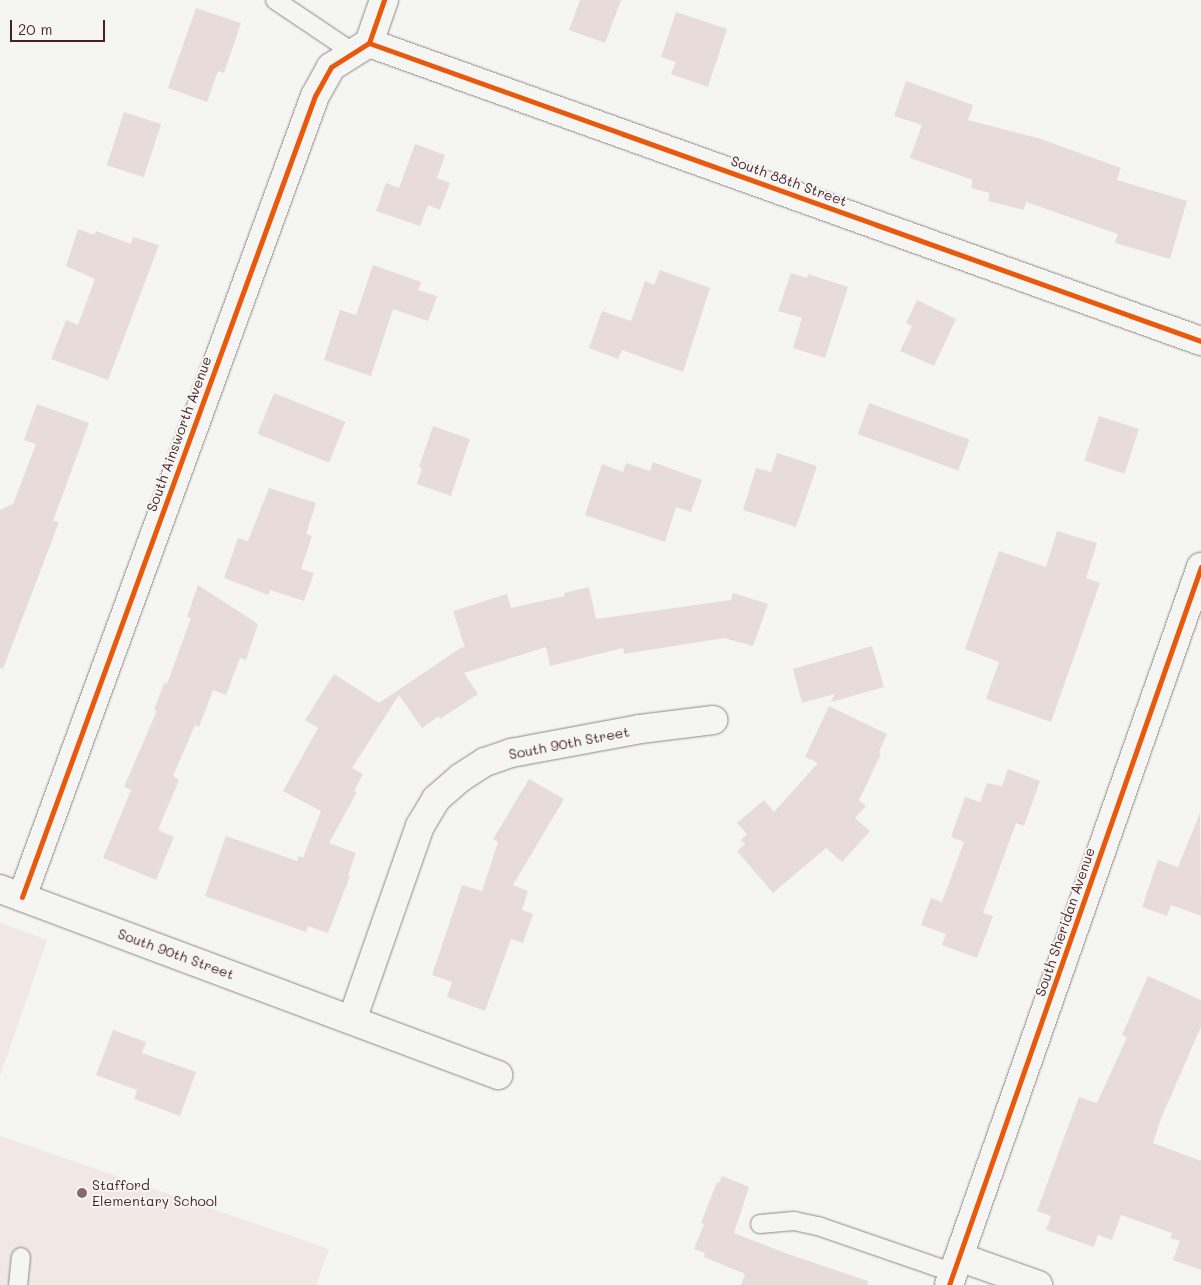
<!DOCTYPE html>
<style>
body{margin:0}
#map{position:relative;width:1201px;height:1285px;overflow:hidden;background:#f5f5f3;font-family:Mali,sans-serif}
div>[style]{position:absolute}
.built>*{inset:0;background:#f1e7e4}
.building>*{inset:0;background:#e8dcdb;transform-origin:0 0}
.roads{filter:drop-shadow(0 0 1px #8f8788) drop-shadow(0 0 1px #8f8788)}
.lane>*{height:18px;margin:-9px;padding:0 9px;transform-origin:9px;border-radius:9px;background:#f5f5f3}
.street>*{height:28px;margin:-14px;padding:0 14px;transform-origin:14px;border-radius:14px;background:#f5f5f3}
.secondary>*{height:28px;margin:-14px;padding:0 14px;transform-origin:14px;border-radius:14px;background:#f5f5f3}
.cycleway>*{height:5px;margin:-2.5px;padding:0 2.5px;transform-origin:2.5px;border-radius:2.5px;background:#e8590c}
.dots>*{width:14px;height:14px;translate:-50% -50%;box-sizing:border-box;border:2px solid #f6f6f2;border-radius:50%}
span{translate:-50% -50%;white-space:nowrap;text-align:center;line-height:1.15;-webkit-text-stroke:4px #f6f6f2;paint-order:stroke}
.street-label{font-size:14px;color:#4a1f2b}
.poi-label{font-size:14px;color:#4a1f2b}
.left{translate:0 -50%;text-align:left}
.scale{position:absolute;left:10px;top:20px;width:95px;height:22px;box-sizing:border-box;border:2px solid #4a1f2b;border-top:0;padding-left:6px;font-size:15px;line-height:18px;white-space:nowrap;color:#4a1f2b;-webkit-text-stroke:4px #f6f6f2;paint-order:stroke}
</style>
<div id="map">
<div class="built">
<i style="clip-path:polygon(0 923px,47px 940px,0 1076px)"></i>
<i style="clip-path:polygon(0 1136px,329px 1249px,316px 1285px,0 1285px)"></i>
</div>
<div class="building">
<i style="clip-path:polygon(580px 0,621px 0,605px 43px,569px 30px)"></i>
<i style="clip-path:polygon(196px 8px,241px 23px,224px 73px,218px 71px,207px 102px,168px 88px)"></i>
<i style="clip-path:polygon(676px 12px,727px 29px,708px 87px,671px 74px,676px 62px,661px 57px)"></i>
<i style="clip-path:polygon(906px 81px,973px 105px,968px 120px,1041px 139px,1121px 168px,1117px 180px,1187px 201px,1170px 259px,1115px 243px,1118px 234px,1026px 202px,1024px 210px,988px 201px,990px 193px,971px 188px,973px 180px,910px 158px,922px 125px,894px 116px)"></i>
<i style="left:124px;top:112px;width:39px;height:56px;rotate:18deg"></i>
<i style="clip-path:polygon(415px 144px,445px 155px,437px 178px,450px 183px,440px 210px,428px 205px,420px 226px,376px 211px,386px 183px,399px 188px)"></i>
<i style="clip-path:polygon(78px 229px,94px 235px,96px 231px,131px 244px,133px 237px,159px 245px,108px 380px,51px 359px,66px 320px,78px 325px,95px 279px,66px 266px)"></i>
<i style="clip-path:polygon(373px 265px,421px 282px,418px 290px,437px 296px,428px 321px,393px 309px,371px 376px,324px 360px,340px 310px,356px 315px)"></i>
<i style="clip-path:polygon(660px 270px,710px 288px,683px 372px,622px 350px,618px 359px,589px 348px,602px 311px,631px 321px,645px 281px,654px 285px)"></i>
<i style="clip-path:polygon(791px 273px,807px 278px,808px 274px,848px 287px,825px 358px,793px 348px,802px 318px,778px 311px)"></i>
<i style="clip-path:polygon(917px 300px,956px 319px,934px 366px,900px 351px,912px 326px,906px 323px)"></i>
<i style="left:274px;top:393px;width:77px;height:44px;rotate:22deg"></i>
<i style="left:869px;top:403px;width:107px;height:33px;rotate:20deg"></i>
<i style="clip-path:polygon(37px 404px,89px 423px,53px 521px,59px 522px,3px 669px,0 668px,0 510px,13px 504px,36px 444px,24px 440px)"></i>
<i style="left:1099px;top:416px;width:42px;height:47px;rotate:18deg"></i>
<i style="clip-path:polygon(433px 426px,470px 439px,451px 496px,417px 484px,422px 468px,419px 467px)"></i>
<i style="clip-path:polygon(777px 453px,817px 466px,796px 527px,743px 510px,756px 468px,771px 472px)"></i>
<i style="clip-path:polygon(653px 462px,702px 480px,691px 512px,676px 507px,665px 542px,585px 515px,602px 464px,623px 472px,626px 463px,650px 471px)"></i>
<i style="clip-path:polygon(269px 488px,316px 503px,306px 534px,312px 536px,301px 569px,314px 573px,304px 601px,270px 590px,268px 595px,224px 578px,238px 538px,248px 541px)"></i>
<i style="clip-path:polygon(1057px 531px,1097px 543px,1086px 578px,1100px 583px,1051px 722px,986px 699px,999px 662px,965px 649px,999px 551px,1046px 567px)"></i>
<i style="clip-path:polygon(198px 585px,258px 624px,246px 660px,240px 658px,226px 695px,213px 690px,199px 727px,195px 725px,173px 776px,179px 780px,158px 830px,174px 837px,156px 880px,103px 858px,131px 790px,124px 787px,157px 710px,154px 710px,164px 683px,167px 684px,191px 618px,187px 617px)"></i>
<i style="clip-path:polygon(589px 587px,596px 619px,731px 600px,733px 593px,768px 604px,753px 646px,724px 638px,624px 654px,623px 648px,550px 666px,546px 647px,464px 673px,478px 694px,440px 719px,439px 716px,422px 728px,399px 695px,352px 768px,363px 774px,354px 791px,357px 792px,329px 843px,356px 853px,348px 875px,350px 876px,328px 933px,308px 926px,306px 932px,205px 896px,226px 836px,297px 861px,299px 856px,303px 858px,321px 811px,283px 791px,318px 728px,305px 720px,334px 674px,379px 703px,462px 647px,465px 648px,453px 611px,507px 594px,511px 608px,565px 596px,564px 593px)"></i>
<i style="clip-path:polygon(872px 646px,884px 687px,831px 702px,835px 694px,802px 703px,793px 669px)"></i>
<i style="clip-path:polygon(829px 706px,887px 734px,879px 752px,881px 754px,859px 800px,866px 806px,855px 818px,870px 831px,842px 862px,826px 848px,773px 893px,737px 851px,745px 844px,741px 840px,747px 834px,737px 823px,764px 800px,774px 812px,818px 763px,805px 757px)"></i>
<i style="clip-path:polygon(1008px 769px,1040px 781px,1024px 826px,1016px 823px,983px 913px,993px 916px,977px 958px,942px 945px,946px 934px,921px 925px,931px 898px,942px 902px,964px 842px,951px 837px,965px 797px,980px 802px,987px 783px,1002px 786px)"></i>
<i style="clip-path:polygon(529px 779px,564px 799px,513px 885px,528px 891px,522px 910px,533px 914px,523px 943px,511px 939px,485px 1011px,447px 997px,452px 982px,432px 975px,462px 885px,482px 891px,498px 842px,493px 839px)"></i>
<i style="clip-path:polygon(1200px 813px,1201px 916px,1171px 905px,1167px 916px,1142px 907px,1158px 860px,1178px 867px)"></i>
<i style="clip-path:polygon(1148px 976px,1201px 1000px,1201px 1027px,1162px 1116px,1153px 1143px,1201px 1161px,1201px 1270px,1173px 1260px,1180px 1241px,1170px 1238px,1172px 1233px,1121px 1215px,1112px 1240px,1098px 1235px,1094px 1247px,1046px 1230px,1051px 1216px,1037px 1211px,1079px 1097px,1097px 1103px,1127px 1037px,1122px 1035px)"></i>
<i style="clip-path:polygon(113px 1030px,146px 1042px,142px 1053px,196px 1072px,180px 1116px,134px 1099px,137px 1090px,96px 1075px)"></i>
<i style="clip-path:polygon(722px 1176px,749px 1187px,734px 1233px,788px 1254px,868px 1281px,867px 1285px,741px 1285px,745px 1274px,704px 1257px,705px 1253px,694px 1249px,704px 1224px,701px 1223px,717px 1182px,719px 1183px)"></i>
</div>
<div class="roads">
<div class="lane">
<i style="left:275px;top:0;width:95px;rotate:33.9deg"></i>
<i style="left:760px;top:1224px;width:34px;rotate:-5deg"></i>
<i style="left:794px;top:1221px;width:25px;rotate:12deg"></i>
<i style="left:818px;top:1226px;width:144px;rotate:19.1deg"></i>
<i style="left:18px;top:1285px;width:28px;rotate:-84deg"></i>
</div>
<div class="street">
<i style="left:369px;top:43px;width:884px;rotate:19.71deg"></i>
<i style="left:0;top:889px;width:532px;rotate:20.48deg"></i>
<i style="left:22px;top:897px;width:853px;rotate:-69.91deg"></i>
<i style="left:315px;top:96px;width:33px;rotate:-61deg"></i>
<i style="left:331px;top:67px;width:45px;rotate:-32.3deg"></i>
<i style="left:369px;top:43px;width:46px;rotate:-70.8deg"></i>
<i style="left:352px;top:1020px;width:206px;rotate:-70.7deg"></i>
<i style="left:420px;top:826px;width:31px;rotate:-59deg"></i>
<i style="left:436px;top:799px;width:32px;rotate:-41deg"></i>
<i style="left:460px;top:778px;width:30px;rotate:-33deg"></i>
<i style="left:485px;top:762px;width:28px;rotate:-19deg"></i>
<i style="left:511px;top:753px;width:131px;rotate:-10.5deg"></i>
<i style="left:640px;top:729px;width:74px;rotate:-7deg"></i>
<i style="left:959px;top:1257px;width:84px;rotate:19.5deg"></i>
</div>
<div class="secondary">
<i style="left:949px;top:1285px;width:761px;rotate:-70.66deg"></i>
</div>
</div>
<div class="cycleway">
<i style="left:369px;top:43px;width:884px;rotate:19.71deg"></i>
<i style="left:22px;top:897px;width:853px;rotate:-69.91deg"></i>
<i style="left:315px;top:96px;width:33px;rotate:-61deg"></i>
<i style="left:331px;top:67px;width:45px;rotate:-32.3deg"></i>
<i style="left:369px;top:43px;width:46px;rotate:-70.8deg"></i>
<i style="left:949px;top:1285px;width:761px;rotate:-70.66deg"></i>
</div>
<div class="dots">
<i style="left:82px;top:1193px;background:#866a71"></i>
</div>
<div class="street-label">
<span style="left:789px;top:181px;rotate:20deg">South 88th Street</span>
<span style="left:179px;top:434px;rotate:-70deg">South Ainsworth Avenue</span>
<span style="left:569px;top:743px;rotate:-11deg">South 90th Street</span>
<span style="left:1065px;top:922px;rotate:-71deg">South Sheridan Avenue</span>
<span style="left:176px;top:954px;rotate:20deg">South 90th Street</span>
</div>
<div class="poi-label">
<span class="left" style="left:92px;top:1193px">Stafford<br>Elementary School</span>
</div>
<div class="scale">20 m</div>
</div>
